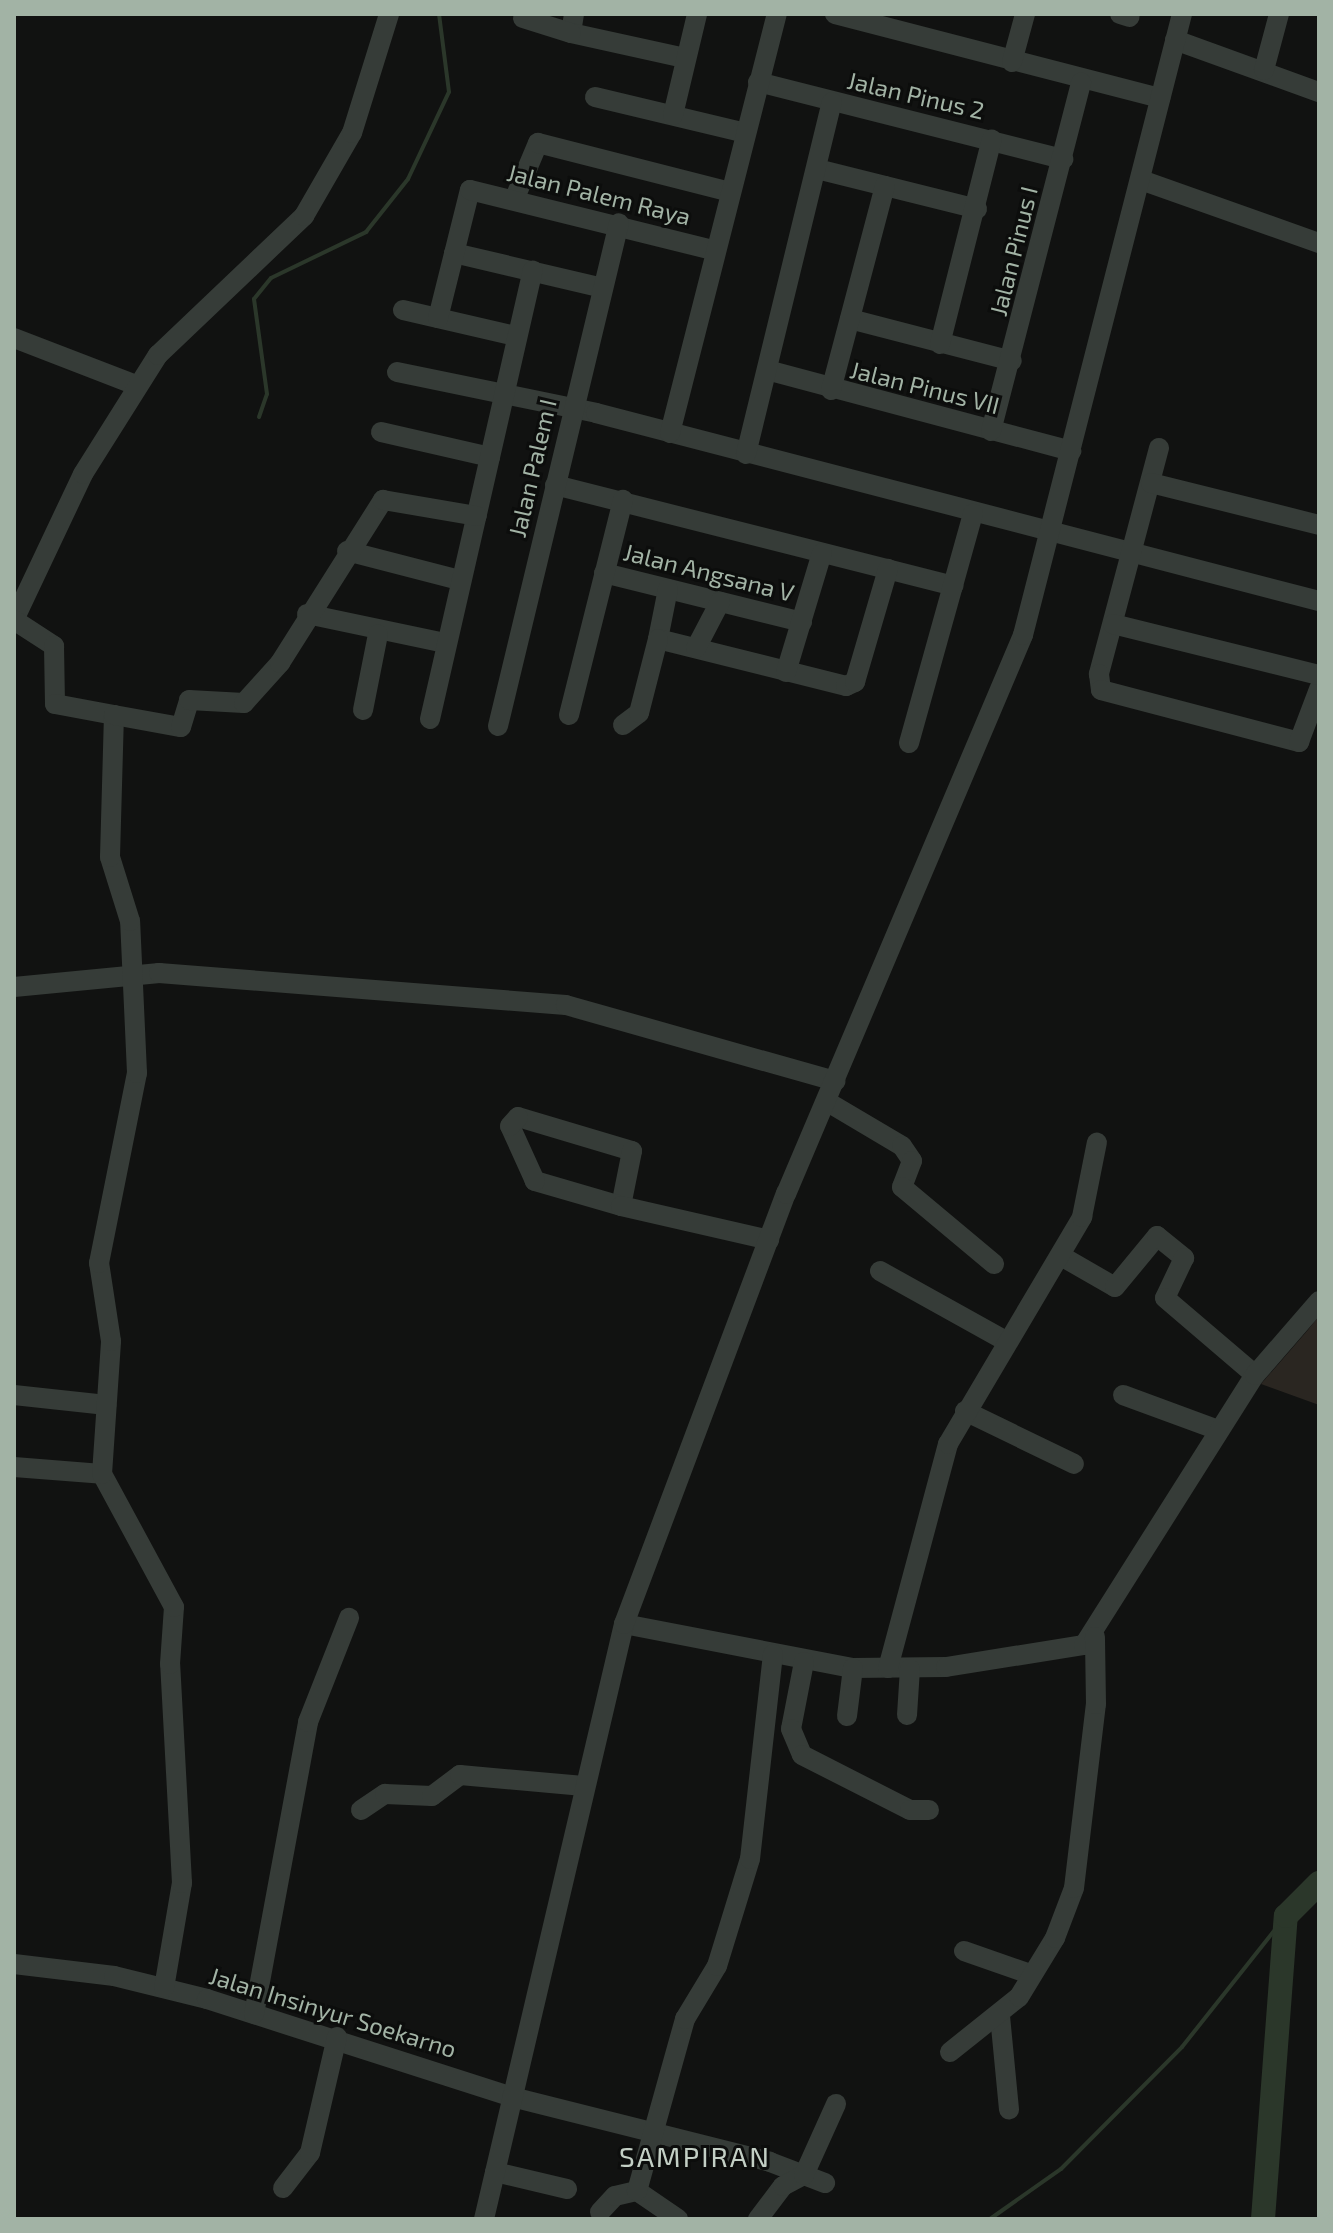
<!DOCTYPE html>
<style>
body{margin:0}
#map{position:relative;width:1333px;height:2233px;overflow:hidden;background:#111211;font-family:"Exo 2",sans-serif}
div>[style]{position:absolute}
.green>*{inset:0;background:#2a2621}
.stream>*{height:4px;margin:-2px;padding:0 2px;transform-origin:2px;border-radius:2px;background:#2b372a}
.river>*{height:24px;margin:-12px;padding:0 12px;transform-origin:12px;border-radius:12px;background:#2b372a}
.minor>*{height:20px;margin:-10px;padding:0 10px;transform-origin:10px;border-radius:10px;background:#363c38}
span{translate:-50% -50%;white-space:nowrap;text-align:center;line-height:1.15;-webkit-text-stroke:6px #0c0d0c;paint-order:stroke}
.street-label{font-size:24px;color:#a2b3a5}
.quarter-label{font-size:28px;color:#c3cfc5;letter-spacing:2px}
.frame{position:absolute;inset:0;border:16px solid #a2b3a5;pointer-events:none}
</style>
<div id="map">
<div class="green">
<i style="clip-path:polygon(1319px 1316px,1319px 1405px,1261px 1384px,1307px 1331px)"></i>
</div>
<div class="stream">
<i style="left:259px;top:417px;width:24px;rotate:-71deg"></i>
<i style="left:267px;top:394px;width:96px;rotate:-97.8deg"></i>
<i style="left:254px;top:299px;width:27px;rotate:-51deg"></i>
<i style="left:271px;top:278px;width:106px;rotate:-25.8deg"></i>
<i style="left:366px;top:232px;width:68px;rotate:-51.6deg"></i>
<i style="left:408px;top:179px;width:96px;rotate:-64.8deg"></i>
<i style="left:449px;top:92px;width:79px;rotate:-97.3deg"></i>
<i style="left:990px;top:2219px;width:87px;rotate:-35.2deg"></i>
<i style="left:1061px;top:2169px;width:172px;rotate:-45.2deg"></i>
<i style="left:1182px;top:2047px;width:167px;rotate:-51.6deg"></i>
</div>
<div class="river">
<i style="left:1263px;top:2219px;width:304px;rotate:-85.7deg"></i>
<i style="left:1286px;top:1916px;width:47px;rotate:-45deg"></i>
</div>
<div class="minor">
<i style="left:574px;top:14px;width:19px;rotate:99deg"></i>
<i style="left:571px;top:33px;width:117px;rotate:12.4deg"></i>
<i style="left:835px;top:14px;width:336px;rotate:14.5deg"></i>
<i style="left:1120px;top:14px;width:10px;rotate:17deg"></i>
<i style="left:523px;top:18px;width:50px;rotate:17.4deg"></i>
<i style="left:1175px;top:40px;width:153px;rotate:19.9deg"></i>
<i style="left:1012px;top:62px;width:50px;rotate:-74.8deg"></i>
<i style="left:1264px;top:70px;width:58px;rotate:-75deg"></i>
<i style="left:758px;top:82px;width:315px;rotate:14.2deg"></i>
<i style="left:595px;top:97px;width:155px;rotate:13.4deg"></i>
<i style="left:673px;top:115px;width:104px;rotate:-76.6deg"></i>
<i style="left:817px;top:169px;width:165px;rotate:14deg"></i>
<i style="left:1141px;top:180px;width:189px;rotate:19.5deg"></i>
<i style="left:514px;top:200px;width:62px;rotate:-67.2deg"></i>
<i style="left:538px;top:143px;width:198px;rotate:14.3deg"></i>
<i style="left:454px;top:253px;width:153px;rotate:13.2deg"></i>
<i style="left:403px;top:310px;width:116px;rotate:13deg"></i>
<i style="left:438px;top:318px;width:132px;rotate:-76deg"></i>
<i style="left:470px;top:190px;width:253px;rotate:13.9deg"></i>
<i style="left:850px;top:319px;width:167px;rotate:14.5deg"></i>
<i style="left:14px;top:338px;width:131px;rotate:21.1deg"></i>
<i style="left:940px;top:344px;width:211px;rotate:-75.8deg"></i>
<i style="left:767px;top:370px;width:315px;rotate:14.9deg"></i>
<i style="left:397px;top:372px;width:203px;rotate:11.6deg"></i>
<i style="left:596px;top:413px;width:747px;rotate:14.58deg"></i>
<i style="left:831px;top:390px;width:211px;rotate:-75.2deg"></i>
<i style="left:991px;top:431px;width:360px;rotate:-75.5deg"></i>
<i style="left:381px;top:432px;width:112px;rotate:12.9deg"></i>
<i style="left:670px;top:433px;width:432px;rotate:-75.7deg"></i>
<i style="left:1159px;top:448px;width:234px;rotate:104.9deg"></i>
<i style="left:1099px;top:674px;width:16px;rotate:83deg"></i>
<i style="left:1101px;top:690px;width:205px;rotate:14.7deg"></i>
<i style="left:1299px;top:742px;width:57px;rotate:-69.3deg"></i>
<i style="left:746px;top:454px;width:362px;rotate:-76.3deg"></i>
<i style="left:1151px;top:483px;width:173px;rotate:14deg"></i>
<i style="left:555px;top:485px;width:411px;rotate:14.2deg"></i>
<i style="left:347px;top:551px;width:116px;rotate:14.5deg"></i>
<i style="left:604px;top:573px;width:204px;rotate:13.9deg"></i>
<i style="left:668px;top:589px;width:51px;rotate:101.3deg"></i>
<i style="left:658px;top:639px;width:194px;rotate:14deg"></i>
<i style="left:846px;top:686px;width:10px;rotate:-24deg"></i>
<i style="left:855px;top:682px;width:118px;rotate:-73.7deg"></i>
<i style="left:307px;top:614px;width:141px;rotate:11.9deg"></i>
<i style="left:14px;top:620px;width:161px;rotate:-64.7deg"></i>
<i style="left:83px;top:474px;width:141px;rotate:-57.8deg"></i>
<i style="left:158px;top:355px;width:202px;rotate:-43.6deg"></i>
<i style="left:304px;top:216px;width:96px;rotate:-60deg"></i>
<i style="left:352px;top:133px;width:125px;rotate:-72.7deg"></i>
<i style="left:14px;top:620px;width:48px;rotate:33deg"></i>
<i style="left:54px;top:646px;width:58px;rotate:89deg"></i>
<i style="left:55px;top:704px;width:60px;rotate:10.6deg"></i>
<i style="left:1113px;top:624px;width:212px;rotate:13.9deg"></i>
<i style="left:696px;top:648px;width:52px;rotate:-62.4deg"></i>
<i style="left:786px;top:672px;width:124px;rotate:-73.2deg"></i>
<i style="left:363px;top:710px;width:77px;rotate:-78.8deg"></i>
<i style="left:569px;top:715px;width:222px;rotate:-75.9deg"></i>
<i style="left:430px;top:719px;width:460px;rotate:-77.1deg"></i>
<i style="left:623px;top:725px;width:20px;rotate:-37deg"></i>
<i style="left:639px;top:713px;width:76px;rotate:-75.6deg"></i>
<i style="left:498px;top:726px;width:517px;rotate:-76.47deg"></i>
<i style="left:909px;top:743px;width:238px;rotate:-74.4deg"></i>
<i style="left:14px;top:987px;width:146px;rotate:-5.5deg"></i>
<i style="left:159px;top:973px;width:408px;rotate:4.5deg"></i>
<i style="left:566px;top:1005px;width:280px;rotate:15.8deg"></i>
<i style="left:826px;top:1101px;width:88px;rotate:30.6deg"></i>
<i style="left:902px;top:1146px;width:18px;rotate:56deg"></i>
<i style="left:912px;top:1161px;width:28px;rotate:111deg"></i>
<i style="left:902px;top:1187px;width:120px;rotate:39.9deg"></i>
<i style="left:518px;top:1117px;width:119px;rotate:16.6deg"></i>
<i style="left:632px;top:1151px;width:56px;rotate:101.3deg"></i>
<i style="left:621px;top:1206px;width:90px;rotate:-163.8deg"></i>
<i style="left:535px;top:1181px;width:60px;rotate:-114.4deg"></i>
<i style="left:510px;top:1126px;width:12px;rotate:-48deg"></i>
<i style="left:621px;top:1206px;width:152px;rotate:12.9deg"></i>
<i style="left:1061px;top:1256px;width:62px;rotate:29.9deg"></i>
<i style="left:1115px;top:1287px;width:66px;rotate:-50.5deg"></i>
<i style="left:1157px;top:1236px;width:35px;rotate:39deg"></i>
<i style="left:1184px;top:1258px;width:44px;rotate:115.4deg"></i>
<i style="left:1165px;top:1298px;width:118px;rotate:40.5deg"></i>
<i style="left:880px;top:1271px;width:144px;rotate:29.1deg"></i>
<i style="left:14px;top:1395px;width:93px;rotate:6.2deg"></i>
<i style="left:1123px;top:1395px;width:101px;rotate:20.2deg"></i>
<i style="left:965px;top:1411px;width:121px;rotate:25.9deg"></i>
<i style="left:14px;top:1467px;width:88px;rotate:4.5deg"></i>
<i style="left:624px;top:1624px;width:233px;rotate:10.9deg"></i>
<i style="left:853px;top:1668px;width:93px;rotate:-0.6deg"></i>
<i style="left:946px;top:1667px;width:140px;rotate:-9.1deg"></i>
<i style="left:1084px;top:1645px;width:320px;rotate:-57.7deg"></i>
<i style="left:1255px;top:1375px;width:98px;rotate:-49.1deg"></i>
<i style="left:804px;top:1662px;width:68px;rotate:101deg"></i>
<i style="left:791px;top:1729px;width:28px;rotate:67deg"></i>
<i style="left:802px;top:1755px;width:121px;rotate:27deg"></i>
<i style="left:910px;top:1810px;width:19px"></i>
<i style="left:888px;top:1668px;width:232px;rotate:-75deg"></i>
<i style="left:948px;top:1444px;width:264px;rotate:-59.4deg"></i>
<i style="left:1082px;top:1217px;width:76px;rotate:-78.7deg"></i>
<i style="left:907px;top:1715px;width:46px;rotate:-86.3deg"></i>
<i style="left:847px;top:1716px;width:48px;rotate:-82.9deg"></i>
<i style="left:361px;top:1810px;width:29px;rotate:-34deg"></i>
<i style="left:385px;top:1794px;width:47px;rotate:2.4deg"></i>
<i style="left:432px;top:1796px;width:35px;rotate:-37deg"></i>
<i style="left:460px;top:1775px;width:124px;rotate:5.1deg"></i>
<i style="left:964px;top:1951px;width:70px;rotate:19.2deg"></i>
<i style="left:14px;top:1964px;width:101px;rotate:6.8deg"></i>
<i style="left:114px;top:1976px;width:96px;rotate:13.9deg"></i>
<i style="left:207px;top:1999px;width:320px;rotate:17.8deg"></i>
<i style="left:512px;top:2097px;width:266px;rotate:14.1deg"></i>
<i style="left:770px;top:2162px;width:59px;rotate:20.9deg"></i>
<i style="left:164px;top:1988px;width:107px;rotate:-80.3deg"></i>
<i style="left:182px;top:1883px;width:219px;rotate:-93.1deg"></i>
<i style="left:170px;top:1664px;width:57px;rotate:-86deg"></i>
<i style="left:174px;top:1607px;width:151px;rotate:-118.4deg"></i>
<i style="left:102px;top:1474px;width:133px;rotate:-86.1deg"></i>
<i style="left:111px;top:1341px;width:79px;rotate:-98.7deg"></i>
<i style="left:99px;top:1263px;width:194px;rotate:-78.7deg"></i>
<i style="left:137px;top:1073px;width:152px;rotate:-92.6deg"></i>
<i style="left:130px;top:921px;width:67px;rotate:-107.4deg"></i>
<i style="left:110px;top:857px;width:142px;rotate:-88.4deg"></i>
<i style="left:114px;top:715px;width:68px;rotate:10.2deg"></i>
<i style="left:181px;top:727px;width:28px;rotate:-73deg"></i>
<i style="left:189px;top:700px;width:55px;rotate:3.1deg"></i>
<i style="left:244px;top:703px;width:54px;rotate:-48deg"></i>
<i style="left:280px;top:663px;width:193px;rotate:-57.7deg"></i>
<i style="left:383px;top:500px;width:95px;rotate:9.7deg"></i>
<i style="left:254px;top:2014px;width:297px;rotate:-79.5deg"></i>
<i style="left:308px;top:1722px;width:112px;rotate:-68.5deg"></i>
<i style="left:1000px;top:2016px;width:94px;rotate:84.5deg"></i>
<i style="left:950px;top:2052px;width:88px;rotate:-38.6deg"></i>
<i style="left:1019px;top:1997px;width:69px;rotate:-58.6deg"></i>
<i style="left:1055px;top:1938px;width:53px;rotate:-69.2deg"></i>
<i style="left:1074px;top:1888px;width:185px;rotate:-83.2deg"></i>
<i style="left:1096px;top:1704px;width:67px;rotate:-90.9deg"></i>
<i style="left:495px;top:2172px;width:74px;rotate:13.3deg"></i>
<i style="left:283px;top:2188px;width:44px;rotate:-52.4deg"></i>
<i style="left:310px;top:2153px;width:119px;rotate:-76.9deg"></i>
<i style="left:600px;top:2212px;width:22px;rotate:-47deg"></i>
<i style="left:615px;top:2196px;width:23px;rotate:-13deg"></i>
<i style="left:484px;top:2219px;width:611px;rotate:-76.76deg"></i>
<i style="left:624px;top:1624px;width:460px;rotate:-69.4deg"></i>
<i style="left:786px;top:1194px;width:607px;rotate:-67.02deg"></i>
<i style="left:1023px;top:635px;width:641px;rotate:-75.64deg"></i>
<i style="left:678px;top:2219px;width:50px;rotate:-145.7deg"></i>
<i style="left:637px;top:2191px;width:179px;rotate:-74.4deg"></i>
<i style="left:685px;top:2019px;width:62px;rotate:-58.9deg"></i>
<i style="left:717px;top:1966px;width:112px;rotate:-72.9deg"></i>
<i style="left:750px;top:1859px;width:206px;rotate:-83.6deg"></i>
<i style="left:758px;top:2219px;width:41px;rotate:-52.9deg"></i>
<i style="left:783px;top:2186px;width:24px;rotate:-28deg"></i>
<i style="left:804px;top:2175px;width:78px;rotate:-65.7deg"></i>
</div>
<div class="street-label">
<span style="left:916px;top:95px;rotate:13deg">Jalan Pinus 2</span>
<span style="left:599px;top:194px;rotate:14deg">Jalan Palem Raya</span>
<span style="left:1013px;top:251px;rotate:-76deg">Jalan Pinus I</span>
<span style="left:925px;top:387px;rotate:14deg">Jalan Pinus VII</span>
<span style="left:532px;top:468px;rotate:-77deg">Jalan Palem I</span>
<span style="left:709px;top:572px;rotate:14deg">Jalan Angsana V</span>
<span style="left:333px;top:2012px;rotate:17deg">Jalan Insinyur Soekarno</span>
</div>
<div class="quarter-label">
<span style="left:695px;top:2156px">SAMPIRAN</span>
</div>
<div class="frame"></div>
</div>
